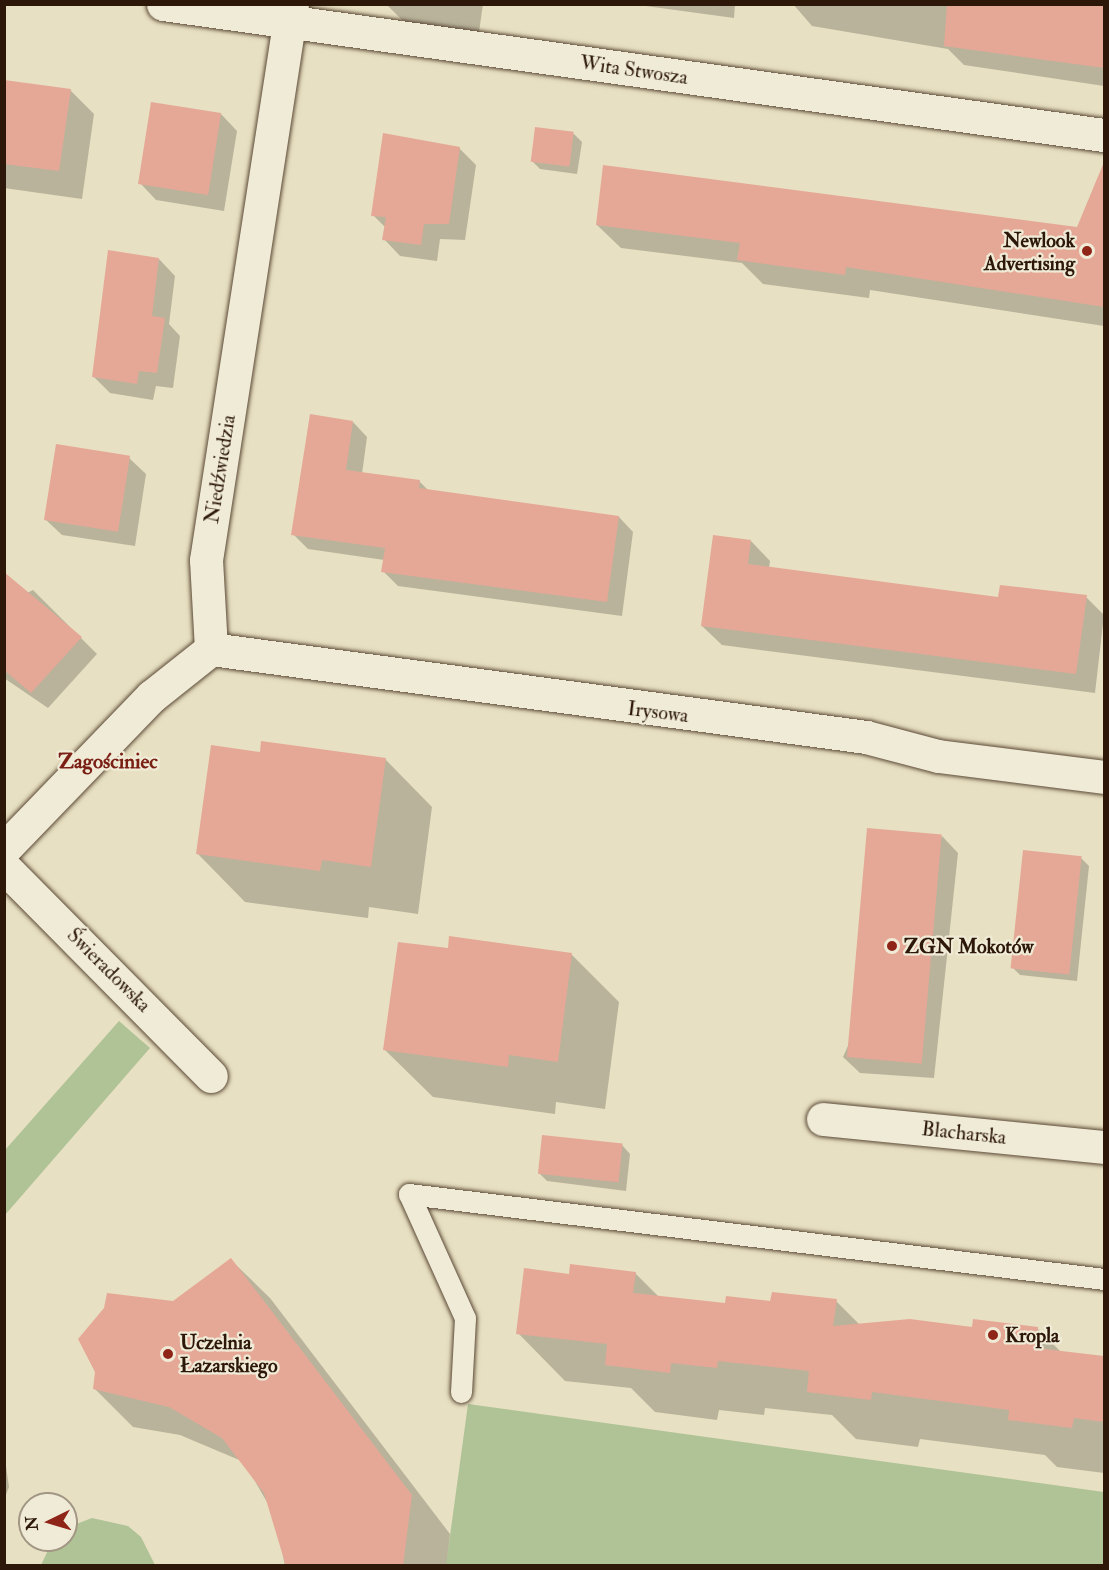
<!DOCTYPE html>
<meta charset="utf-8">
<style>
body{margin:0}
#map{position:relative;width:1109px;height:1570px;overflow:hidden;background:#e8e0c2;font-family:"IM FELL Double Pica",serif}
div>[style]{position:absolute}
.green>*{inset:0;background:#b0c397}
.shadow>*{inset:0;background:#0003}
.building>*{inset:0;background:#e5a897;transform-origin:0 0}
.roads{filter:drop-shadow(0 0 2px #5b4936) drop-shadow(0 0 2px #5b4936)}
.lane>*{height:21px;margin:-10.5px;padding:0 10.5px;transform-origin:10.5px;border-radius:10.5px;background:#f0ebd7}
.street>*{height:33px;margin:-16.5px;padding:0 16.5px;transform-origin:16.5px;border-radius:16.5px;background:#f0ebd7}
.dots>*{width:16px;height:16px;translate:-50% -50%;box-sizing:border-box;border:3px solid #f0ebd7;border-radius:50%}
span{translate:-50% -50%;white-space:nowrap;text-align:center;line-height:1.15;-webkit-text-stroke:4.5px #f0ebd7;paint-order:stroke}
.street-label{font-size:20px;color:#2c1708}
.poi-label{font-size:20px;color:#2c1708;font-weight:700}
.right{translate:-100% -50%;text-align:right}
.left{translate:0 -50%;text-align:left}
.neighbourhood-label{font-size:21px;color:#7a1f14;font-weight:700}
.frame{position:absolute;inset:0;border:6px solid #2c1708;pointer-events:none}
.north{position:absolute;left:18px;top:1492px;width:60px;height:60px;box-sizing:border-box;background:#f0ebd7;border:2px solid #a29684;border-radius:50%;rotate:265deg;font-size:16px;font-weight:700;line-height:24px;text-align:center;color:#2c1708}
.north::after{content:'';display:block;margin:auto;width:21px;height:27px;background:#8f2418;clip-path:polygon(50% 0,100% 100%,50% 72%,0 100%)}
</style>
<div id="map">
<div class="green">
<i style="clip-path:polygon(119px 1021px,150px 1048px,5px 1215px,5px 1150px)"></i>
<i style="clip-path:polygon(468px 1404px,1104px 1492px,1104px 1565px,446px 1565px)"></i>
<i style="clip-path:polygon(92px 1518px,128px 1526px,141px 1537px,155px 1565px,41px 1565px,53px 1540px,66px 1540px,66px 1528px)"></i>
</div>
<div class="shadow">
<i style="clip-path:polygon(386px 4px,483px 4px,479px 32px,405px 23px)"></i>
<i style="clip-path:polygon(631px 4px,735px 4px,734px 18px)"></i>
<i style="clip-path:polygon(793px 4px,1104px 4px,1104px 86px,964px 65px,948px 49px,812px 26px)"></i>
<i style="clip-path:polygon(4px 82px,70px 90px,94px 114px,82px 199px,4px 188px)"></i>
<i style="clip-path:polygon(221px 114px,237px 131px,224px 211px,156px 200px,140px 183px)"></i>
<i style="clip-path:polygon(574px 134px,582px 142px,577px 174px,540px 169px,532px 161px)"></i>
<i style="clip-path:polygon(384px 135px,459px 148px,476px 165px,465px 240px,440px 239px,437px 261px,400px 256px,384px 239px,386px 228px,373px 215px)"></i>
<i style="clip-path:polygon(1098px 177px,1104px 184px,1104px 326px,870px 290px,869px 298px,763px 284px,742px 263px,621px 248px,597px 225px,1078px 229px)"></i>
<i style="clip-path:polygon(159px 259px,175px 276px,169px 324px,180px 336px,173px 388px,156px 386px,153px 400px,110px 393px,93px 376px)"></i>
<i style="clip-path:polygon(353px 422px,367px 437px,362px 474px,419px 481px,429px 491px,619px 517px,633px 532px,622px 616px,398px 586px,383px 571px,384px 560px,308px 549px,293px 534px)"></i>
<i style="clip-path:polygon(129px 458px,146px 474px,135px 546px,62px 535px,45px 519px)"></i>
<i style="clip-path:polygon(751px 541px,770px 561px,769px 568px,1000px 599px,1086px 597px,1104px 615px,1095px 693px,722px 645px,702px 626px)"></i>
<i style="clip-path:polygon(4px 574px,27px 593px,33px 590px,97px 654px,48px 708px,4px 678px)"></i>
<i style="clip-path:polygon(261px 754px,385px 759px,432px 807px,418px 914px,369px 907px,368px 918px,245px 902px,198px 854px)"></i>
<i style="clip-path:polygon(942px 836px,958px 853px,934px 1078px,860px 1073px,843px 1057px)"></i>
<i style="clip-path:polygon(1081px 858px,1089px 866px,1077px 981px,1020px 975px,1012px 967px)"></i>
<i style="clip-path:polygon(449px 950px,572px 955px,619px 1002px,605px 1109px,556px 1102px,555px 1114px,433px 1097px,385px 1050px)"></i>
<i style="clip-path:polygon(622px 1145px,630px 1154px,626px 1191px,547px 1181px,539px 1173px)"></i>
<i style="clip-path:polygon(231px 1260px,270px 1298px,450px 1534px,446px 1566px,285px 1566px,275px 1516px,244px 1462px,180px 1435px,133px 1427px,95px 1389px,173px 1302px)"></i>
<i style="clip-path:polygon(635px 1273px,659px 1297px,726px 1305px,836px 1301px,860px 1325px,1037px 1328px,1062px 1353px,1104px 1358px,1104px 1473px,1057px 1467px,1045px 1455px,920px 1439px,918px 1447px,856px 1439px,832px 1415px,765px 1408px,764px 1415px,719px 1410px,717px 1420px,655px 1412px,631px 1388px,565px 1381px,518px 1333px,570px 1276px)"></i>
<i style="clip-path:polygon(4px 1452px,9px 1487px,4px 1500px)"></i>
</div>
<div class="building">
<i style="clip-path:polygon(947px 4px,1104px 4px,1104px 68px,944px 46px)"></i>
<i style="clip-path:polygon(4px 80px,71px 89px,59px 171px,4px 164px)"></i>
<i style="left:151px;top:102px;width:71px;height:83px;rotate:9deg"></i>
<i style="left:535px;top:127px;width:39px;height:35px;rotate:7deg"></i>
<i style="clip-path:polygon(383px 133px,460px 147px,449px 224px,424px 224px,421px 245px,382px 240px,386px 217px,371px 216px)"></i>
<i style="clip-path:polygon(1104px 162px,1104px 307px,846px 267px,845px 275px,737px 260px,740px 243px,596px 225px,603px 165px,1077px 227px)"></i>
<i style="clip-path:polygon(108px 250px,159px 258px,152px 316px,165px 318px,157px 373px,139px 371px,137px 384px,92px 377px)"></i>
<i style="clip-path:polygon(310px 414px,353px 421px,346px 470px,420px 480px,419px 488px,619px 516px,607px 602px,381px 572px,385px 548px,291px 535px)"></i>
<i style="left:56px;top:444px;width:75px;height:77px;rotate:9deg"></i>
<i style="clip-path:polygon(713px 535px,751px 540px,748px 564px,998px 597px,1000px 585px,1087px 595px,1076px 674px,701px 626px)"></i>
<i style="clip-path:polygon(4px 572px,82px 637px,31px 693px,4px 670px)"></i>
<i style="clip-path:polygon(261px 741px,386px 758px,371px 867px,322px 860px,320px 871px,196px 854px,211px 745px,260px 752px)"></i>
<i style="left:867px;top:828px;width:75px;height:230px;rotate:5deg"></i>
<i style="left:1023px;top:850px;width:59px;height:119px;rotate:6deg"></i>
<i style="clip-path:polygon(449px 936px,572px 953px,558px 1062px,509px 1055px,508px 1067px,383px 1050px,398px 942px,448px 948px)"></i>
<i style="left:542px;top:1135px;width:81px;height:39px;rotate:6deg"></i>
<i style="clip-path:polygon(231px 1258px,412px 1495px,403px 1566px,286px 1566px,264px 1493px,222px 1438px,169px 1407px,93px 1389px,95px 1372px,78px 1339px,104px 1308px,107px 1293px,173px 1301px)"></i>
<i style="clip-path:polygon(570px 1264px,636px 1272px,633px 1293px,725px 1303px,726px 1296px,770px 1301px,772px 1292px,837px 1299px,833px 1326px,910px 1319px,972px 1327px,973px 1319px,1038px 1327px,1036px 1348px,1104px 1356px,1104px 1422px,1074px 1418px,1072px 1428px,1008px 1420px,1009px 1410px,872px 1392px,871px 1400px,807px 1392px,809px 1371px,718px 1361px,717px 1368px,671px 1363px,670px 1373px,605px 1365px,607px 1344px,516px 1334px,524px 1268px,569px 1274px)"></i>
</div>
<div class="roads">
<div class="lane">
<i style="left:461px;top:1392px;width:74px;rotate:-86.9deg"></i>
<i style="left:465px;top:1318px;width:136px;rotate:-114.3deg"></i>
<i style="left:409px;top:1194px;width:700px;rotate:6.97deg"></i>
</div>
<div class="street">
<i style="left:163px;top:4px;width:950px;rotate:7.93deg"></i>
<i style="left:211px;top:649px;width:661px;rotate:7.65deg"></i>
<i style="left:866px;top:737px;width:74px;rotate:14.8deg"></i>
<i style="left:938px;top:756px;width:167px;rotate:7.2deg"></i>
<i style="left:211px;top:649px;width:89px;rotate:-93.2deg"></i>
<i style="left:206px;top:560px;width:563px;rotate:-81.21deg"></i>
<i style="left:4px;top:849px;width:213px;rotate:-46deg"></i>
<i style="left:152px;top:696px;width:75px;rotate:-38.5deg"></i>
<i style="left:4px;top:867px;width:294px;rotate:45.3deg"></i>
<i style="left:823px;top:1119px;width:282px;rotate:5.7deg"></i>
</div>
</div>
<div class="dots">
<i style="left:1087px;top:251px;background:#8f2418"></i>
<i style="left:892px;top:946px;background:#8f2418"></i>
<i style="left:993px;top:1335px;background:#8f2418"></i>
<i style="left:168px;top:1354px;background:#8f2418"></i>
</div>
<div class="street-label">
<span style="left:634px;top:70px;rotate:8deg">Wita Stwosza</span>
<span style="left:220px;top:469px;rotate:-81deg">Niedźwiedzia</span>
<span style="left:658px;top:712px;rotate:7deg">Irysowa</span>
<span style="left:109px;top:970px;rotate:45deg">Świeradowska</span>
<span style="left:964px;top:1133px;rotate:6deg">Blacharska</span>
</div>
<div class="poi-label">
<span class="right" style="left:1075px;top:252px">Newlook<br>Advertising</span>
<span class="left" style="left:904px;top:946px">ZGN Mokotów</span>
<span class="left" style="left:1005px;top:1335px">Kropla</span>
<span class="left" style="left:180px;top:1354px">Uczelnia<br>Łazarskiego</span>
</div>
<div class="neighbourhood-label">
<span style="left:108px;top:762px">Zagościniec</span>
</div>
<div class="frame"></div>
<div class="north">N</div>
</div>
